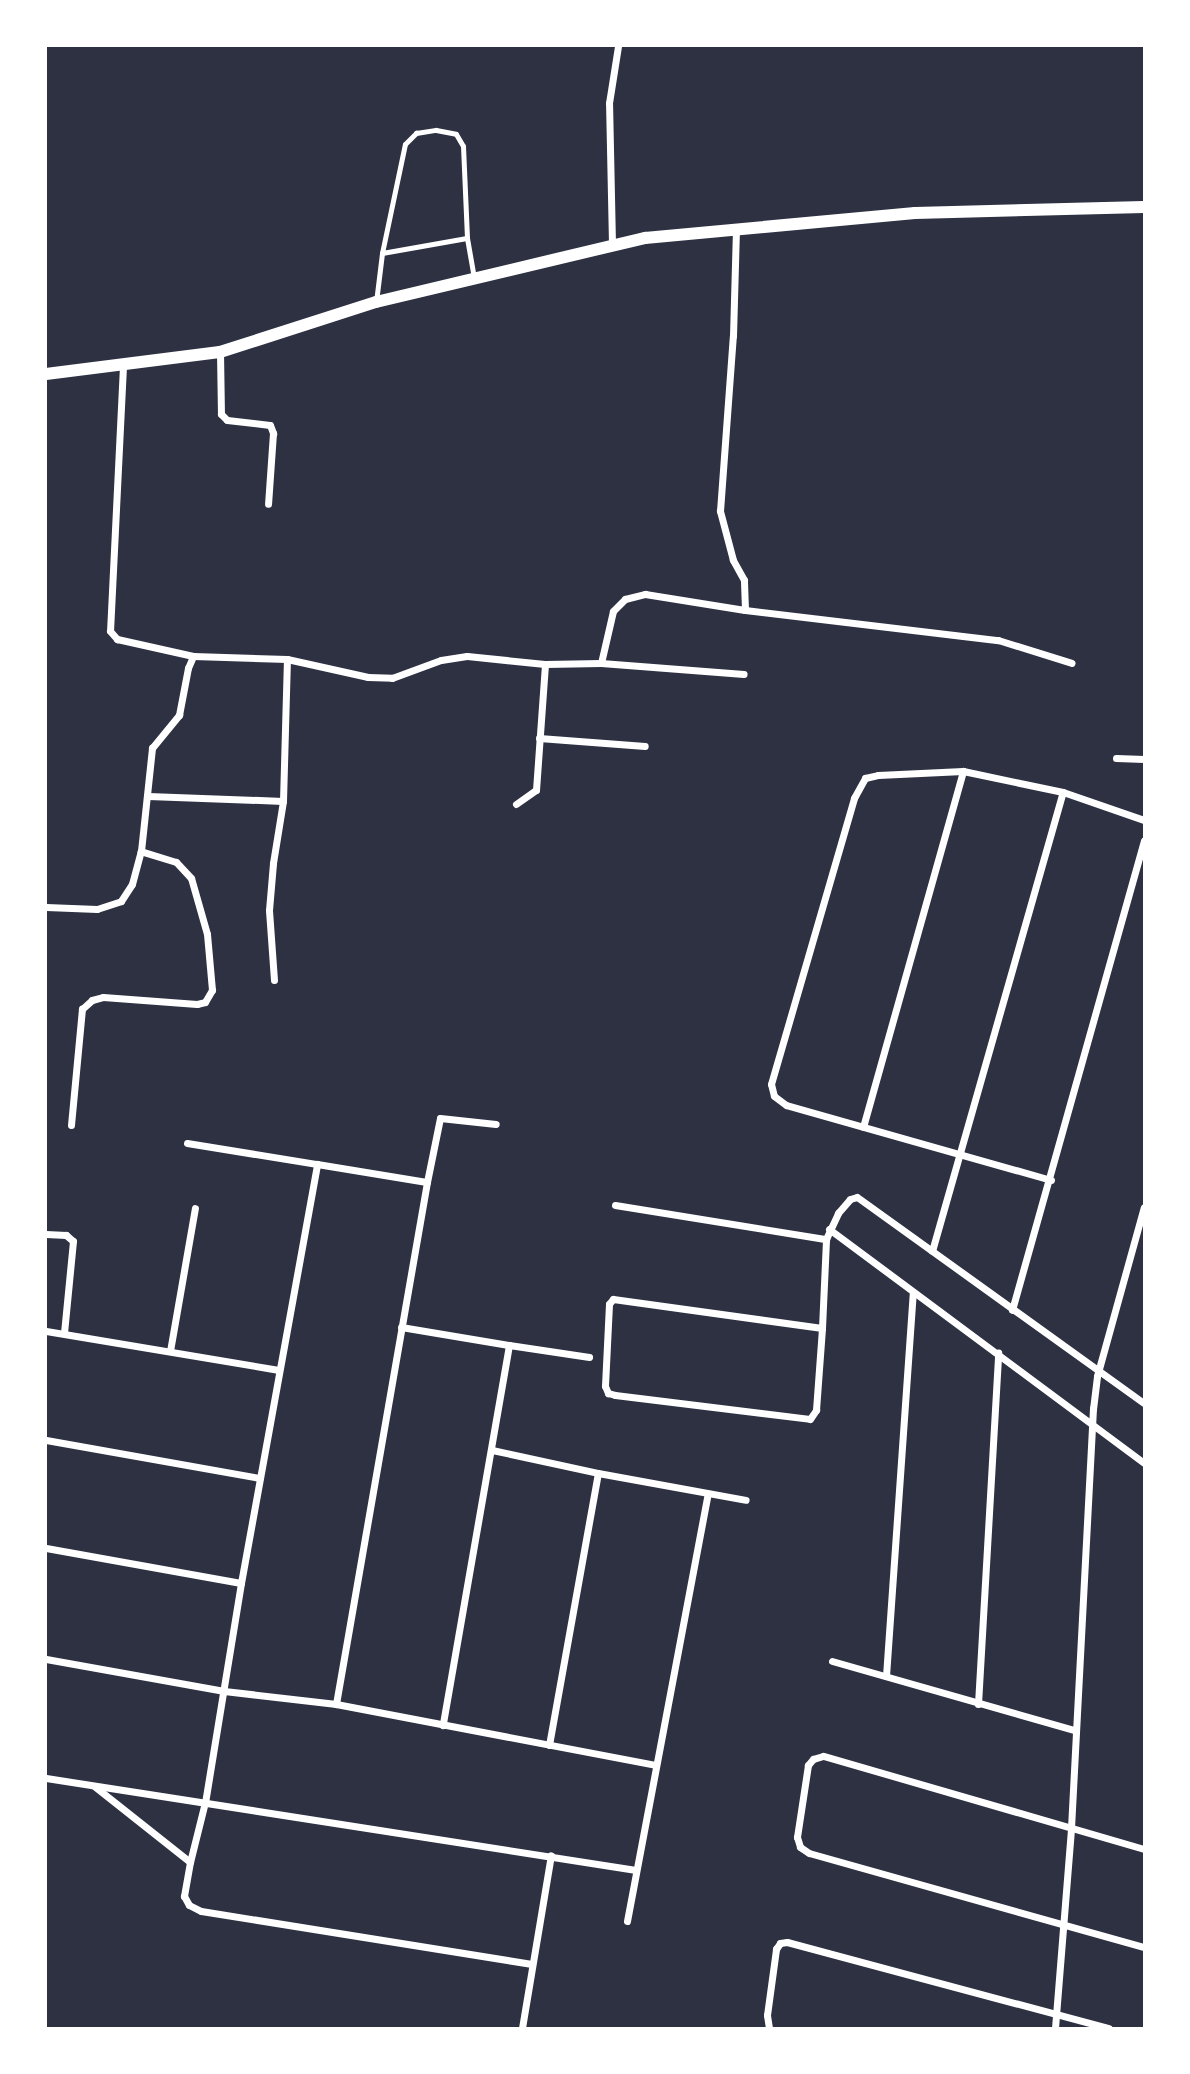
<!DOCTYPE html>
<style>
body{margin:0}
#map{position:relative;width:1190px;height:2074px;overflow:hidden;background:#2d3142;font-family:"Space Grotesk",sans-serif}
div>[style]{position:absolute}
.service>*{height:5px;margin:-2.5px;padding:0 2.5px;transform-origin:2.5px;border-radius:2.5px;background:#fff}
.minor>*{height:7px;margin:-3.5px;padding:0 3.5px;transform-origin:3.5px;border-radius:3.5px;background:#fff}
.tertiary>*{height:12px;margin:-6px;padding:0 6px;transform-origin:6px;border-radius:6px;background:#fff}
span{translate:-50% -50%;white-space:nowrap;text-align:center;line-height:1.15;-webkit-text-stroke:7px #fff;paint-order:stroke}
.frame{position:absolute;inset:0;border:47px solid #fff;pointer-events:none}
</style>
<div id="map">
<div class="service">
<i style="left:382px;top:253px;width:86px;rotate:-10deg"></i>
<i style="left:376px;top:302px;width:49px;rotate:-83deg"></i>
<i style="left:382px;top:253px;width:111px;rotate:-78.1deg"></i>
<i style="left:405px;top:144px;width:16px;rotate:-45deg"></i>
<i style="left:416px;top:133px;width:20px;rotate:-9deg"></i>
<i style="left:436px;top:130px;width:20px;rotate:11deg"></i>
<i style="left:456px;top:134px;width:14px;rotate:60deg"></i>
<i style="left:463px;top:146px;width:92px;rotate:87.5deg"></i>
<i style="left:467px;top:238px;width:41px;rotate:80.1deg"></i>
</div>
<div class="minor">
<i style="left:612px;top:244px;width:141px;rotate:-91.2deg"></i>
<i style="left:609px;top:103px;width:58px;rotate:-81deg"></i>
<i style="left:220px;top:352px;width:62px;rotate:89.1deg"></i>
<i style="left:221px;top:414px;width:8px;rotate:45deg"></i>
<i style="left:227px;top:420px;width:43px;rotate:6.6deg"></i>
<i style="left:270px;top:425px;width:9px;rotate:69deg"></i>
<i style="left:273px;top:433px;width:71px;rotate:94deg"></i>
<i style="left:123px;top:366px;width:265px;rotate:92.8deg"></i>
<i style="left:110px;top:631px;width:11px;rotate:49deg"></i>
<i style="left:117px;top:639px;width:78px;rotate:12.6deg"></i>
<i style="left:745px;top:610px;width:255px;rotate:6.8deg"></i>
<i style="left:998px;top:640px;width:77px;rotate:17.3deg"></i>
<i style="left:601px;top:663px;width:53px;rotate:-77deg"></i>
<i style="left:613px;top:611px;width:17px;rotate:-45deg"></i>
<i style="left:625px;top:599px;width:21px;rotate:-14deg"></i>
<i style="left:645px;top:594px;width:101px;rotate:9.1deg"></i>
<i style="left:745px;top:610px;width:30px;rotate:-92deg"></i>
<i style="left:744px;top:580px;width:23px;rotate:-119deg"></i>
<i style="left:733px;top:560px;width:51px;rotate:-104.9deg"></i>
<i style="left:720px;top:511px;width:175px;rotate:-85.8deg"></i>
<i style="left:733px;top:336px;width:106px;rotate:-88.4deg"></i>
<i style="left:539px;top:738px;width:106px;rotate:4.3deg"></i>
<i style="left:1116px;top:758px;width:28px;rotate:2deg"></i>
<i style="left:148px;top:796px;width:135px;rotate:2.1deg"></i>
<i style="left:516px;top:804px;width:24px;rotate:-35deg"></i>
<i style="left:536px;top:790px;width:126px;rotate:-85.9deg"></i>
<i style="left:46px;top:907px;width:51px;rotate:2.2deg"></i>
<i style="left:97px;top:909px;width:25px;rotate:-18deg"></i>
<i style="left:121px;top:901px;width:20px;rotate:-57deg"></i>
<i style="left:132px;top:884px;width:34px;rotate:-75deg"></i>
<i style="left:141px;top:851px;width:104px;rotate:-83.9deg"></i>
<i style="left:152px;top:748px;width:43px;rotate:-50.7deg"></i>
<i style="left:179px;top:715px;width:48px;rotate:-79.2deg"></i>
<i style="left:188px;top:668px;width:13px;rotate:-67deg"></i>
<i style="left:193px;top:656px;width:94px;rotate:1.8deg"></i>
<i style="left:287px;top:659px;width:83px;rotate:12.5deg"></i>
<i style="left:368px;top:677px;width:24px;rotate:2deg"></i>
<i style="left:392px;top:678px;width:52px;rotate:-20.2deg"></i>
<i style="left:441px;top:660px;width:26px;rotate:-9deg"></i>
<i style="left:467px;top:656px;width:78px;rotate:5.9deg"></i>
<i style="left:545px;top:664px;width:56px;rotate:-1deg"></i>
<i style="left:601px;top:663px;width:143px;rotate:4.4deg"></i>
<i style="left:274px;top:980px;width:70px;rotate:-94.1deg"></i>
<i style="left:269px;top:910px;width:47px;rotate:-85.1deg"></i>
<i style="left:273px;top:863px;width:63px;rotate:-80.8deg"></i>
<i style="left:283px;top:801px;width:142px;rotate:-88.4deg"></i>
<i style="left:71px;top:1125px;width:117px;rotate:-84.6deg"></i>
<i style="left:82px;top:1009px;width:13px;rotate:-42deg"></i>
<i style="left:92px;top:1000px;width:11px;rotate:-15deg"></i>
<i style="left:103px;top:997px;width:94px;rotate:4.3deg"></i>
<i style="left:197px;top:1004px;width:8px;rotate:-14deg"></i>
<i style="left:205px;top:1002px;width:14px;rotate:-60deg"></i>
<i style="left:212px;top:990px;width:56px;rotate:-95.1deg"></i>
<i style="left:207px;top:934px;width:58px;rotate:-105.9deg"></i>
<i style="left:191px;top:878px;width:22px;rotate:-133deg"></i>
<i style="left:176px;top:862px;width:37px;rotate:-163deg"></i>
<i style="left:863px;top:1127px;width:370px;rotate:-74.3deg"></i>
<i style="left:187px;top:1143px;width:132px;rotate:9.2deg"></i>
<i style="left:1051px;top:1180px;width:275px;rotate:-164.2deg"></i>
<i style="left:786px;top:1105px;width:15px;rotate:-143deg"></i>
<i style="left:774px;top:1096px;width:12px;rotate:-104deg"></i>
<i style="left:771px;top:1084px;width:298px;rotate:-73.8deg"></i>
<i style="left:854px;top:798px;width:23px;rotate:-61deg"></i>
<i style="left:865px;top:778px;width:13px;rotate:-13deg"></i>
<i style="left:878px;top:775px;width:85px;rotate:-2.7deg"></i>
<i style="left:963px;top:771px;width:102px;rotate:11.9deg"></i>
<i style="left:1063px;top:792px;width:86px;rotate:19.1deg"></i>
<i style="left:427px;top:1182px;width:65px;rotate:-78.5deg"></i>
<i style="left:440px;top:1118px;width:56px;rotate:6.1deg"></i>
<i style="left:615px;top:1205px;width:214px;rotate:9.2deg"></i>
<i style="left:829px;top:1229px;width:392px;rotate:36.6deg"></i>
<i style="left:46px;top:1234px;width:20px;rotate:3deg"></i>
<i style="left:66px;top:1235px;width:9px;rotate:41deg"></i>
<i style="left:73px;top:1241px;width:92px;rotate:95.6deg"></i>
<i style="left:932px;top:1251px;width:477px;rotate:-74.1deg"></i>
<i style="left:1012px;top:1310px;width:488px;rotate:-74.3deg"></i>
<i style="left:401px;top:1327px;width:109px;rotate:9.5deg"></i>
<i style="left:509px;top:1345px;width:386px;rotate:99.9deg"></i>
<i style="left:822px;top:1328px;width:211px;rotate:-172.1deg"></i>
<i style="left:613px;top:1299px;width:6px;rotate:129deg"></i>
<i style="left:609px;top:1304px;width:82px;rotate:92.8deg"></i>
<i style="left:605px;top:1386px;width:8px;rotate:67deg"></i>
<i style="left:608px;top:1393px;width:7px;rotate:16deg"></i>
<i style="left:615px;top:1395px;width:196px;rotate:7deg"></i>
<i style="left:810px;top:1419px;width:11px;rotate:-56deg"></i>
<i style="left:816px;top:1410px;width:82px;rotate:-85.8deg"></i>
<i style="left:822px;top:1328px;width:89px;rotate:-87.4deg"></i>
<i style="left:826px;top:1239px;width:29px;rotate:-65deg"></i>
<i style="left:838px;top:1213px;width:18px;rotate:-49deg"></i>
<i style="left:850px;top:1199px;width:7px;rotate:-16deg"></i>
<i style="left:857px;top:1197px;width:353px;rotate:35.7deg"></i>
<i style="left:46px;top:1331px;width:236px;rotate:9.5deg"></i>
<i style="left:509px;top:1345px;width:81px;rotate:8.5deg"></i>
<i style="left:170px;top:1351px;width:145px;rotate:-80.1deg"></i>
<i style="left:46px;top:1440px;width:217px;rotate:10.1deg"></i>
<i style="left:492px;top:1450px;width:108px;rotate:12.2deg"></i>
<i style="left:598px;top:1473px;width:150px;rotate:10.3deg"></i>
<i style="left:46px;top:1548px;width:198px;rotate:10.2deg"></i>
<i style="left:241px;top:1583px;width:222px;rotate:99.3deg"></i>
<i style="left:205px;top:1802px;width:62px;rotate:104deg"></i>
<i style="left:190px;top:1862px;width:122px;rotate:-141.6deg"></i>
<i style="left:241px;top:1583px;width:426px;rotate:-79.7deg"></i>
<i style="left:317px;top:1164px;width:111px;rotate:9.3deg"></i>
<i style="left:427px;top:1182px;width:530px;rotate:99.89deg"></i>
<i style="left:46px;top:1659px;width:181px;rotate:10.2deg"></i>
<i style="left:224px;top:1691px;width:113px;rotate:6.6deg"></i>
<i style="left:336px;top:1704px;width:325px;rotate:10.8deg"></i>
<i style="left:832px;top:1661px;width:252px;rotate:15.9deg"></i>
<i style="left:886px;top:1676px;width:384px;rotate:-86deg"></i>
<i style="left:978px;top:1704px;width:352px;rotate:-86.7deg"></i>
<i style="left:549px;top:1745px;width:276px;rotate:-79.8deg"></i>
<i style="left:46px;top:1778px;width:597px;rotate:8.86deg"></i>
<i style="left:1144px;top:1849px;width:334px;rotate:-163.8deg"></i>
<i style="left:823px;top:1756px;width:10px;rotate:163deg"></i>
<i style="left:813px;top:1759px;width:8px;rotate:130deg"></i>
<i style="left:808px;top:1765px;width:73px;rotate:98.7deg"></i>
<i style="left:797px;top:1837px;width:10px;rotate:73deg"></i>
<i style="left:800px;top:1847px;width:11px;rotate:34deg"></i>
<i style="left:809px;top:1853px;width:348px;rotate:15.7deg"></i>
<i style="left:190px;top:1862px;width:35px;rotate:100deg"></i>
<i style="left:184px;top:1896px;width:10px;rotate:61deg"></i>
<i style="left:189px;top:1905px;width:13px;rotate:27deg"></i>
<i style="left:201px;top:1911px;width:335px;rotate:9.1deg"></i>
<i style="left:627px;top:1921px;width:435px;rotate:-79.3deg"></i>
<i style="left:522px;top:2028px;width:175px;rotate:-80.5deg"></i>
<i style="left:769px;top:2028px;width:13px;rotate:-99deg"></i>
<i style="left:767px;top:2015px;width:67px;rotate:-82.2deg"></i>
<i style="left:776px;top:1949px;width:7px;rotate:-56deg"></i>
<i style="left:780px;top:1943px;width:7px;rotate:-8deg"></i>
<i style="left:787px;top:1942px;width:333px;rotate:15deg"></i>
<i style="left:1055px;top:2028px;width:201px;rotate:-85.4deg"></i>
<i style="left:1071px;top:1828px;width:420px;rotate:-87deg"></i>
<i style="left:1093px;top:1409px;width:33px;rotate:-83deg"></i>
<i style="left:1097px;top:1376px;width:175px;rotate:-74.5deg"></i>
</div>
<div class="tertiary">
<i style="left:46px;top:374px;width:175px;rotate:-7.2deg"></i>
<i style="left:220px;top:352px;width:164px;rotate:-17.8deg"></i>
<i style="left:376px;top:302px;width:277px;rotate:-13.4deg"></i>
<i style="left:645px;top:238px;width:271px;rotate:-5.3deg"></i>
<i style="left:915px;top:213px;width:229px;rotate:-1.5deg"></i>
</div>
<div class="frame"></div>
</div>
